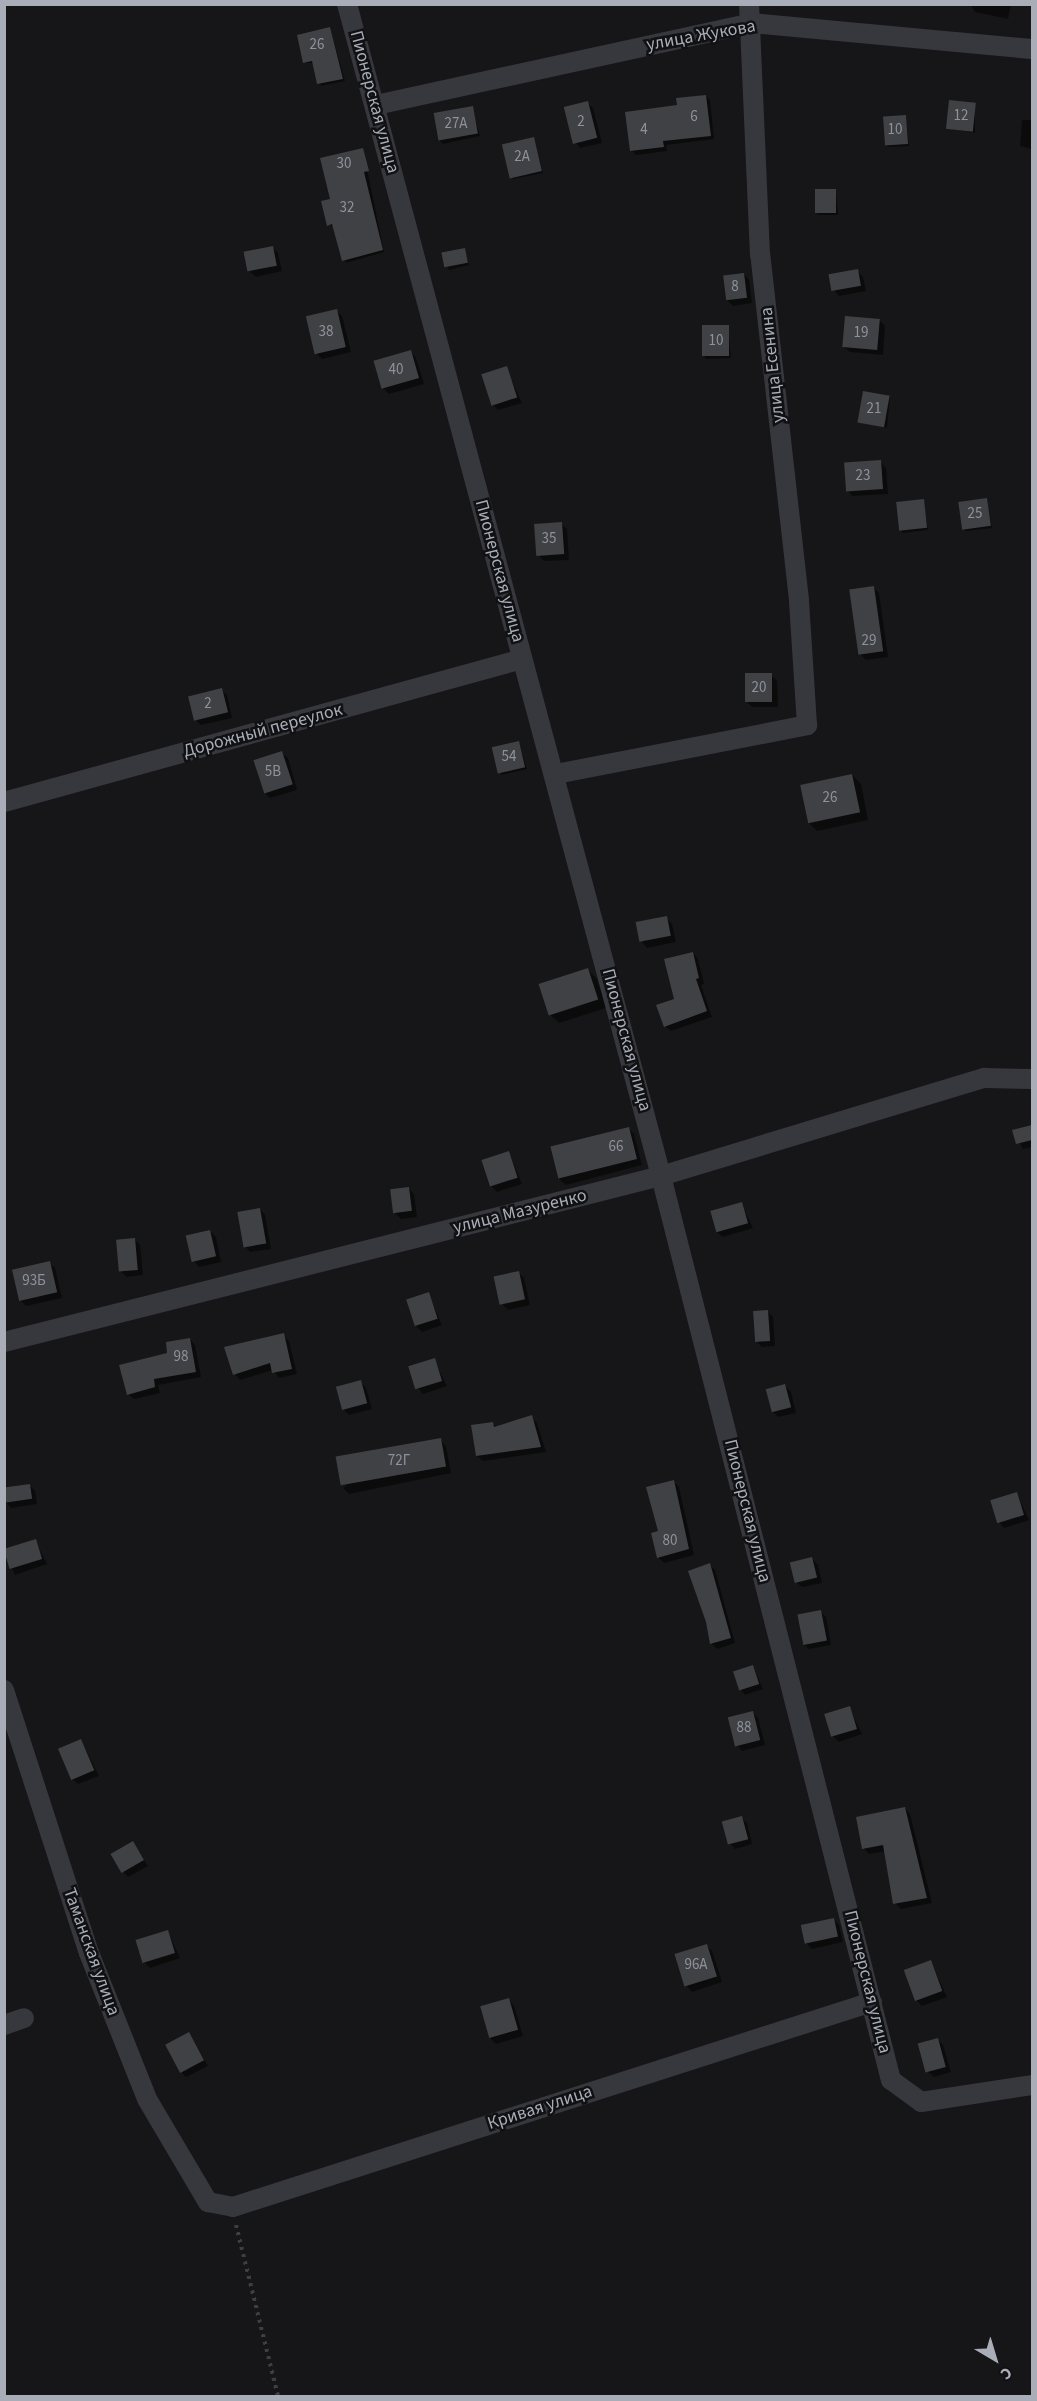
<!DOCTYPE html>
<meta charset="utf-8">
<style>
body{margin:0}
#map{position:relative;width:1037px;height:2401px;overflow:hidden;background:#161618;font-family:"Source Sans 3",sans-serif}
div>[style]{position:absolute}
.shadow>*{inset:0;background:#0007}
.building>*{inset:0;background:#404145;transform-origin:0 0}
.path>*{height:4px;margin-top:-2px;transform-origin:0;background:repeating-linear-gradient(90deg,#3d3f44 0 3px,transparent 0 7.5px)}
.minor>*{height:20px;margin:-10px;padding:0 10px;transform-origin:10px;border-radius:10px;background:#37383d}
span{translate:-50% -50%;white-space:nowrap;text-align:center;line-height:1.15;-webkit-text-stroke:5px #111113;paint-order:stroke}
.number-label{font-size:15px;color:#8e929b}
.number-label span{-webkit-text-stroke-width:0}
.street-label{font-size:18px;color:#a8adb8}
.frame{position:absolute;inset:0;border:6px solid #a8adb8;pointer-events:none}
.north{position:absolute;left:965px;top:2329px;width:60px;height:60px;-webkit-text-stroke:4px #111113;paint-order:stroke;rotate:142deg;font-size:16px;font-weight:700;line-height:24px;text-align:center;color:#a8adb8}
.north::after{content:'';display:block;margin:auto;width:21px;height:27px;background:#a8adb8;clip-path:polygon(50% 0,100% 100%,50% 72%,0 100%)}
</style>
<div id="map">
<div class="shadow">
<i style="clip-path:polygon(970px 4px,1011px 4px,1008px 19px,975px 12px)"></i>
<i style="clip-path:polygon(330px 28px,345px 81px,321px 86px,314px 63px,305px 63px,298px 36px)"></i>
<i style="clip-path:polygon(706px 96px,710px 100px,714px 139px,666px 145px,667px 151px,636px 155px,632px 151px,679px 107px)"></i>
<i style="clip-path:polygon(587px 103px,593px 108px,602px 143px,580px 148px,575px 142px)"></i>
<i style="clip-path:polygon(975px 104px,975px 133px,948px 128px)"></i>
<i style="clip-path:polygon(472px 108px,480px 136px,443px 144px,440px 141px)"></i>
<i style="clip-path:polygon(906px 116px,909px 146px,888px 147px,886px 145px)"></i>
<i style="clip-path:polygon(1022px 120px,1032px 120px,1032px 149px,1020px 146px)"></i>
<i style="clip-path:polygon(534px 139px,543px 173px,513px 179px,511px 177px)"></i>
<i style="clip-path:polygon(363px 149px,384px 252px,346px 263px,334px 226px,328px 225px,331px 200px)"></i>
<i style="clip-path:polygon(836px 191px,838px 215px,819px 215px,816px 213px)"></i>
<i style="clip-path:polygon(272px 247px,278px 253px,282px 271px,256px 277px,250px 272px)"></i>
<i style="clip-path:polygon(464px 250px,469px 265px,449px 270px,447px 267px)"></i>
<i style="clip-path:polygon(857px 271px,863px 277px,866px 291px,839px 296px,834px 290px)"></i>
<i style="clip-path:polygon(744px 274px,749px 280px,752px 303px,733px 306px,727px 300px)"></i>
<i style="clip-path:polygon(336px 311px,342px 316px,351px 352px,322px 359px,317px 354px)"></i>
<i style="clip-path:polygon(879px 320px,885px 326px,883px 355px,850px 352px,844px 347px)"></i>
<i style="clip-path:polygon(728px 327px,731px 358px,706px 359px,704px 356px)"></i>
<i style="clip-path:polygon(411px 352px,416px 358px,424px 384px,389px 394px,383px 388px)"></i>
<i style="clip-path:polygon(506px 368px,522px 403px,498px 410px,493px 405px,484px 376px)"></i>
<i style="clip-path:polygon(890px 397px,887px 428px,858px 421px)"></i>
<i style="clip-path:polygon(880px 462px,886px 468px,888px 494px,852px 496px,847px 490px)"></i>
<i style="clip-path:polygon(923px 500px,928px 530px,903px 533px,901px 531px)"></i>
<i style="clip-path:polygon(987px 500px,992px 528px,966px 531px,963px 529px)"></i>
<i style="clip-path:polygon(561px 524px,567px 529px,569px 560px,544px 561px,538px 555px)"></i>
<i style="clip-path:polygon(873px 587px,879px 593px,888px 657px,866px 660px,860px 654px)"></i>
<i style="clip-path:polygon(771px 675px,777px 681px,778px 707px,752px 707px,747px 702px)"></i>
<i style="clip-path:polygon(221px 690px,227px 695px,232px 718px,201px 725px,195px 719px)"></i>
<i style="clip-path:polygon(519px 742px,527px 769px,502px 775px,500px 772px)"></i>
<i style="clip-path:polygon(282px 753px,288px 758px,297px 790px,270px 798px,265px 793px,255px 761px)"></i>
<i style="clip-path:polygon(852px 775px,861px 784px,868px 820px,817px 831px,808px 822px)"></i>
<i style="clip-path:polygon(666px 918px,672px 924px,676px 942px,647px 948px,642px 942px)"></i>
<i style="clip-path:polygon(693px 953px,698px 959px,704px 984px,701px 985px,712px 1017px,671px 1031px,665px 1026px)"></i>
<i style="clip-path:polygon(588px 970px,597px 979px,606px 1008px,559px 1023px,550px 1015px)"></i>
<i style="clip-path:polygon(1032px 1126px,1032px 1147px,1023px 1149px,1014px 1131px)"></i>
<i style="clip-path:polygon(629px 1129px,634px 1134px,642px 1165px,566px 1185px,560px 1180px,553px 1148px)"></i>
<i style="clip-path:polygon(509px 1152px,522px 1184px,497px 1192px,491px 1186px)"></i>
<i style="clip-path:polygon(408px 1188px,414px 1194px,417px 1217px,401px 1219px,395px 1213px)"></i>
<i style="clip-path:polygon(741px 1203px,753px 1228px,723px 1237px,717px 1232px)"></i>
<i style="clip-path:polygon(260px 1209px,265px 1215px,271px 1249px,250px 1252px,245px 1246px)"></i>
<i style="clip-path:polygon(210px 1231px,216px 1237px,221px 1262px,199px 1267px,194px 1261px)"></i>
<i style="clip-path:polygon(134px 1239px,140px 1245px,143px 1275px,127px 1277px,121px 1272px)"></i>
<i style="clip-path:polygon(49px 1263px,55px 1268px,62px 1298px,26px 1306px,20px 1300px)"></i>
<i style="clip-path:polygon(519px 1273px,524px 1278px,530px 1305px,508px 1310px,502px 1304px)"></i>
<i style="clip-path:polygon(428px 1293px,442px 1325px,422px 1332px,416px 1326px)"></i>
<i style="clip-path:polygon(767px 1311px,773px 1317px,775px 1346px,762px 1347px,756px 1341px)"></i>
<i style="clip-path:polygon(283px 1335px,289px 1341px,297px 1374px,279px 1378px,273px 1370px,240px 1380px,235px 1374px)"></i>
<i style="clip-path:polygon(190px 1339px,195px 1345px,201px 1377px,158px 1385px,160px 1393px,134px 1399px,128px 1394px)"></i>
<i style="clip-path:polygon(434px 1360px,447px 1386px,423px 1394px,418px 1388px)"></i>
<i style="clip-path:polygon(361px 1382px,366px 1388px,372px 1409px,349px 1415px,343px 1409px)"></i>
<i style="clip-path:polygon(785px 1386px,791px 1392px,796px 1413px,778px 1417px,772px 1411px)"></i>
<i style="clip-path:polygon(531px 1417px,537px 1423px,546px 1452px,483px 1461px,477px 1456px,492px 1424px,496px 1427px)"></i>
<i style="clip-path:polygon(440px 1440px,446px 1446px,451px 1473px,349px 1494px,343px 1488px,385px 1455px,384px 1451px)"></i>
<i style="clip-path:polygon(673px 1481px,679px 1487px,694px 1555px,664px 1563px,658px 1557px,660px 1532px)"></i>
<i style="clip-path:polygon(29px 1485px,35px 1491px,37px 1504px,11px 1508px,6px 1502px)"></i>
<i style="clip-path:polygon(1017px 1494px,1029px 1520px,1004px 1528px,999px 1522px)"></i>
<i style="clip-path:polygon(35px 1540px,47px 1564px,15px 1575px,4px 1551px)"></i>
<i style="clip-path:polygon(812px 1559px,818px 1565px,822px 1583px,802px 1587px,796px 1582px)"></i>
<i style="clip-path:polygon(710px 1565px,715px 1570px,735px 1643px,717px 1649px,711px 1643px,708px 1622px)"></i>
<i style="clip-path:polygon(821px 1612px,826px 1617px,831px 1645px,809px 1649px,803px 1644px)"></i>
<i style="clip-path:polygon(753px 1666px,763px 1689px,745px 1695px,740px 1689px)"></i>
<i style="clip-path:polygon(849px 1707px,862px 1734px,839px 1742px,833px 1736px)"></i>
<i style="clip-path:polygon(753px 1713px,758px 1718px,765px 1745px,742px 1751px,737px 1745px)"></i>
<i style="clip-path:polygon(81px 1740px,99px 1776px,78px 1784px,72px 1779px)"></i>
<i style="clip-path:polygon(905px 1808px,910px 1814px,932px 1903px,901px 1909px,895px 1903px,886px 1851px,869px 1854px,864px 1849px)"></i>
<i style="clip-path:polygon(741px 1818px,747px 1823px,752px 1844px,735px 1849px,730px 1843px)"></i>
<i style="clip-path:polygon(133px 1843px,148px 1866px,128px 1877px,123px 1871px)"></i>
<i style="clip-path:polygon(834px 1919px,839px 1925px,843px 1942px,812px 1949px,806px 1943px)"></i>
<i style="clip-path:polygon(168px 1932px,180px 1958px,150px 1968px,144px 1962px)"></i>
<i style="clip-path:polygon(706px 1945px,712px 1951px,722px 1982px,692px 1992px,687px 1986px)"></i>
<i style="clip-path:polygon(931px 1962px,947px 1997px,922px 2006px,916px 2000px)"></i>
<i style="clip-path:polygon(509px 2000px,514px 2006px,523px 2036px,496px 2044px,490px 2038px)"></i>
<i style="clip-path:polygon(189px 2033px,208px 2066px,186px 2077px,180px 2071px)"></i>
<i style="clip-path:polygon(937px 2039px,943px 2045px,951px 2072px,934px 2077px,928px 2072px)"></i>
</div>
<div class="building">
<i style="clip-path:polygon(330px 27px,343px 79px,317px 84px,312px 61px,303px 63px,297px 35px)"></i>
<i style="clip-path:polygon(706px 95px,711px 136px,663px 141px,664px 147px,630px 151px,625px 112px,677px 105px,676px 98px)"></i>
<i style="left:949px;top:100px;width:27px;height:29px;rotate:6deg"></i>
<i style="left:588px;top:101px;width:38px;height:25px;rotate:76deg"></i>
<i style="left:473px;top:106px;width:28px;height:40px;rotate:80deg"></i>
<i style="left:906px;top:115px;width:29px;height:23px;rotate:86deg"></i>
<i style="left:534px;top:137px;width:35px;height:33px;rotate:77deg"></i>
<i style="clip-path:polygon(363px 148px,369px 171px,364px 172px,383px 250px,342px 261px,332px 224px,327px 226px,321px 201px,330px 199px,320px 158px)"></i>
<i style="left:815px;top:189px;width:21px;height:24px"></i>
<i style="left:273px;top:246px;width:20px;height:30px;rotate:79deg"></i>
<i style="left:465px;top:248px;width:15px;height:24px;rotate:79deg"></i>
<i style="left:858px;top:269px;width:17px;height:30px;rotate:80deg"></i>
<i style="left:744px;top:273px;width:25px;height:21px;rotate:83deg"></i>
<i style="left:337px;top:309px;width:39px;height:32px;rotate:77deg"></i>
<i style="left:845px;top:316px;width:35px;height:31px;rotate:5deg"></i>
<i style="left:729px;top:325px;width:31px;height:27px;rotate:90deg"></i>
<i style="left:411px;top:350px;width:29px;height:39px;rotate:74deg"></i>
<i style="left:507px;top:366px;width:33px;height:27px;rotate:72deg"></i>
<i style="left:863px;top:391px;width:27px;height:32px;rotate:10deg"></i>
<i style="left:881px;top:460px;width:29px;height:37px;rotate:86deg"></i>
<i style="left:987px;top:498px;width:28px;height:29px;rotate:82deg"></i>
<i style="left:924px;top:499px;width:29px;height:28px;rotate:84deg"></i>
<i style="left:562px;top:522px;width:32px;height:28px;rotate:86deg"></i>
<i style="left:874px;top:586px;width:66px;height:25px;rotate:82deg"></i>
<i style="left:772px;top:673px;width:29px;height:27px;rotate:90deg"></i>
<i style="left:222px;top:688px;width:25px;height:35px;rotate:76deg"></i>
<i style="left:519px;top:741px;width:27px;height:28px;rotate:77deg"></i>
<i style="left:282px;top:751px;width:35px;height:30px;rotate:72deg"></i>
<i style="left:852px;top:774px;width:39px;height:53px;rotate:78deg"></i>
<i style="left:667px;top:916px;width:20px;height:32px;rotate:79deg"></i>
<i style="clip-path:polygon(693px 952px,699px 978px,696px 979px,707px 1011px,664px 1027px,656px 1005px,674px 999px,664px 959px)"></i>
<i style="left:588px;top:968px;width:33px;height:52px;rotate:72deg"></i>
<i style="clip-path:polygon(1032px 1125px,1032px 1140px,1016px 1144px,1012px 1130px)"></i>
<i style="left:629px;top:1127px;width:33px;height:81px;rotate:76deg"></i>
<i style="left:509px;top:1151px;width:28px;height:29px;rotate:72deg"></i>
<i style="left:409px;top:1187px;width:24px;height:19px;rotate:83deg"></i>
<i style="left:742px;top:1202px;width:22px;height:33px;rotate:74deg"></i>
<i style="left:260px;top:1208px;width:36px;height:23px;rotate:80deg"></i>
<i style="left:210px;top:1230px;width:27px;height:25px;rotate:77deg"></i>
<i style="left:135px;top:1238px;width:32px;height:19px;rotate:85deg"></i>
<i style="left:50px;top:1261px;width:32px;height:39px;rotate:77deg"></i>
<i style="left:519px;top:1271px;width:29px;height:26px;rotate:78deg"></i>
<i style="left:429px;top:1292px;width:28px;height:24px;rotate:72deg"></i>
<i style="left:768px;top:1310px;width:31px;height:15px;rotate:86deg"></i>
<i style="clip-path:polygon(284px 1333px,292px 1369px,272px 1373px,270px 1363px,233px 1375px,224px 1347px)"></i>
<i style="clip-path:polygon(190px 1338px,196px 1372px,154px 1379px,155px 1387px,127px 1395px,119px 1365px,167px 1353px,166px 1342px)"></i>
<i style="left:435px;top:1358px;width:24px;height:28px;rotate:73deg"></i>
<i style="left:361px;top:1380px;width:24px;height:26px;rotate:75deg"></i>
<i style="left:785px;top:1384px;width:24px;height:20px;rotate:75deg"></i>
<i style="clip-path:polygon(532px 1415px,541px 1447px,476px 1456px,471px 1425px,493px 1422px,494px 1427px)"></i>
<i style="left:441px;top:1438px;width:29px;height:107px;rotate:80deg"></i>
<i style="clip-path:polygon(674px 1480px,689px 1549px,657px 1558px,651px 1533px,658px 1531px,646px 1487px)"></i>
<i style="left:30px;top:1484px;width:15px;height:26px;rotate:82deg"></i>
<i style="left:1017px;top:1492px;width:24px;height:28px;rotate:73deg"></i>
<i style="left:36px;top:1539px;width:21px;height:34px;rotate:73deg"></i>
<i style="left:812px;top:1557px;width:21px;height:23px;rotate:76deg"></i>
<i style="clip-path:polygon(710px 1563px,731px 1638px,710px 1644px,706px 1622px,688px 1571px)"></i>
<i style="left:821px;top:1610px;width:31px;height:24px;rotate:79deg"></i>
<i style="left:753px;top:1665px;width:20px;height:21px;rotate:72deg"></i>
<i style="left:850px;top:1706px;width:24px;height:27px;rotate:73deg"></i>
<i style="left:753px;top:1711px;width:30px;height:26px;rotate:76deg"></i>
<i style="left:81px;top:1739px;width:34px;height:25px;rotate:67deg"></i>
<i style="clip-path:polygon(905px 1807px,927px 1898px,893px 1904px,883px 1845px,862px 1849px,856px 1817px)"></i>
<i style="left:742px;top:1816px;width:24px;height:21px;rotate:75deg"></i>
<i style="left:133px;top:1841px;width:22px;height:26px;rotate:60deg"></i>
<i style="left:834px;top:1918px;width:19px;height:34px;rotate:78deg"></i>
<i style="left:168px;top:1930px;width:24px;height:34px;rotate:73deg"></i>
<i style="left:707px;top:1944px;width:34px;height:34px;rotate:73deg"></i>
<i style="left:931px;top:1960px;width:33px;height:29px;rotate:70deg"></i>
<i style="left:509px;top:1998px;width:33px;height:30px;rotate:74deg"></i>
<i style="left:189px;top:2032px;width:32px;height:27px;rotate:62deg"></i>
<i style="left:938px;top:2038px;width:30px;height:21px;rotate:75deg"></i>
</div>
<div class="path">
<i style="left:236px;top:2225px;width:176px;rotate:76.2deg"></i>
</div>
<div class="minor">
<i style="left:347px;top:4px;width:1213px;rotate:75deg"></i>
<i style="left:661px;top:1176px;width:933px;rotate:75.73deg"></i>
<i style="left:891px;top:2080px;width:37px;rotate:36deg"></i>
<i style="left:921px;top:2102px;width:112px;rotate:-8.7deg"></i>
<i style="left:376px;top:105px;width:384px;rotate:-12.3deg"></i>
<i style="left:751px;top:23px;width:282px;rotate:5.3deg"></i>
<i style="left:556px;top:774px;width:256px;rotate:-11deg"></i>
<i style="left:807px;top:725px;width:125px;rotate:-93.7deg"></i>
<i style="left:799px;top:600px;width:347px;rotate:-96.4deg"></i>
<i style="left:760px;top:255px;width:251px;rotate:-92.5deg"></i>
<i style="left:4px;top:802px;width:537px;rotate:-15.43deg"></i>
<i style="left:4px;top:1342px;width:678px;rotate:-14.18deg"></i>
<i style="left:661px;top:1176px;width:338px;rotate:-16.9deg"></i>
<i style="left:984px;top:1078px;width:48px;rotate:1.2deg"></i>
<i style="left:4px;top:1690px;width:276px;rotate:72.1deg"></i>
<i style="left:89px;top:1953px;width:157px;rotate:68.3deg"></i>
<i style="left:147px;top:2099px;width:120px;rotate:59.4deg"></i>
<i style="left:208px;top:2202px;width:25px;rotate:11deg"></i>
<i style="left:233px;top:2207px;width:671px;rotate:-17.79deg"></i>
<i style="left:4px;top:2025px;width:21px;rotate:-19deg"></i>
</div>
<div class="number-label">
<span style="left:317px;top:45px">26</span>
<span style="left:961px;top:116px">12</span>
<span style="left:694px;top:117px">6</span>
<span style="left:581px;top:122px">2</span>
<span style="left:456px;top:124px">27А</span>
<span style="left:644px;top:130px">4</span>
<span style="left:895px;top:130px">10</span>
<span style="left:522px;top:157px">2А</span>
<span style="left:344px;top:164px">30</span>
<span style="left:347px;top:208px">32</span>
<span style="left:735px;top:287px">8</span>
<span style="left:326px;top:332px">38</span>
<span style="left:861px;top:333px">19</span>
<span style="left:716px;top:341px">10</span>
<span style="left:396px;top:370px">40</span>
<span style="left:874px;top:409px">21</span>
<span style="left:863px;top:476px">23</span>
<span style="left:975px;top:514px">25</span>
<span style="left:549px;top:539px">35</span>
<span style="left:869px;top:641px">29</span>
<span style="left:759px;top:688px">20</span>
<span style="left:208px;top:704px">2</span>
<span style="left:509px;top:757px">54</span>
<span style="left:273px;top:772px">5В</span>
<span style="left:830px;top:798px">26</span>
<span style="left:616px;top:1147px">66</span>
<span style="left:34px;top:1281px">93Б</span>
<span style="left:181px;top:1357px">98</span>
<span style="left:399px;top:1461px">72Г</span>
<span style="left:670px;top:1541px">80</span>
<span style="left:744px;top:1728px">88</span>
<span style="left:696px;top:1965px">96А</span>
</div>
<div class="street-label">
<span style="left:701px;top:36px;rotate:-10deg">улица Жукова</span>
<span style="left:374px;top:102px;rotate:75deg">Пионерская улица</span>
<span style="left:773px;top:365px;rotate:-96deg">улица Есенина</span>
<span style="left:499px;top:571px;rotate:75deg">Пионерская улица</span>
<span style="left:263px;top:731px;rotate:-15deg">Дорожный переулок</span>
<span style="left:626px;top:1040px;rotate:75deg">Пионерская улица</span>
<span style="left:520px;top:1212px;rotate:-14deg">улица Мазуренко</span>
<span style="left:747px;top:1511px;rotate:76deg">Пионерская улица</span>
<span style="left:91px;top:1952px;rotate:70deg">Таманская улица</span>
<span style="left:867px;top:1982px;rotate:76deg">Пионерская улица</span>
<span style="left:540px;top:2108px;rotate:-18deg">Кривая улица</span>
</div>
<div class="frame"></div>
<div class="north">С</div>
</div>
